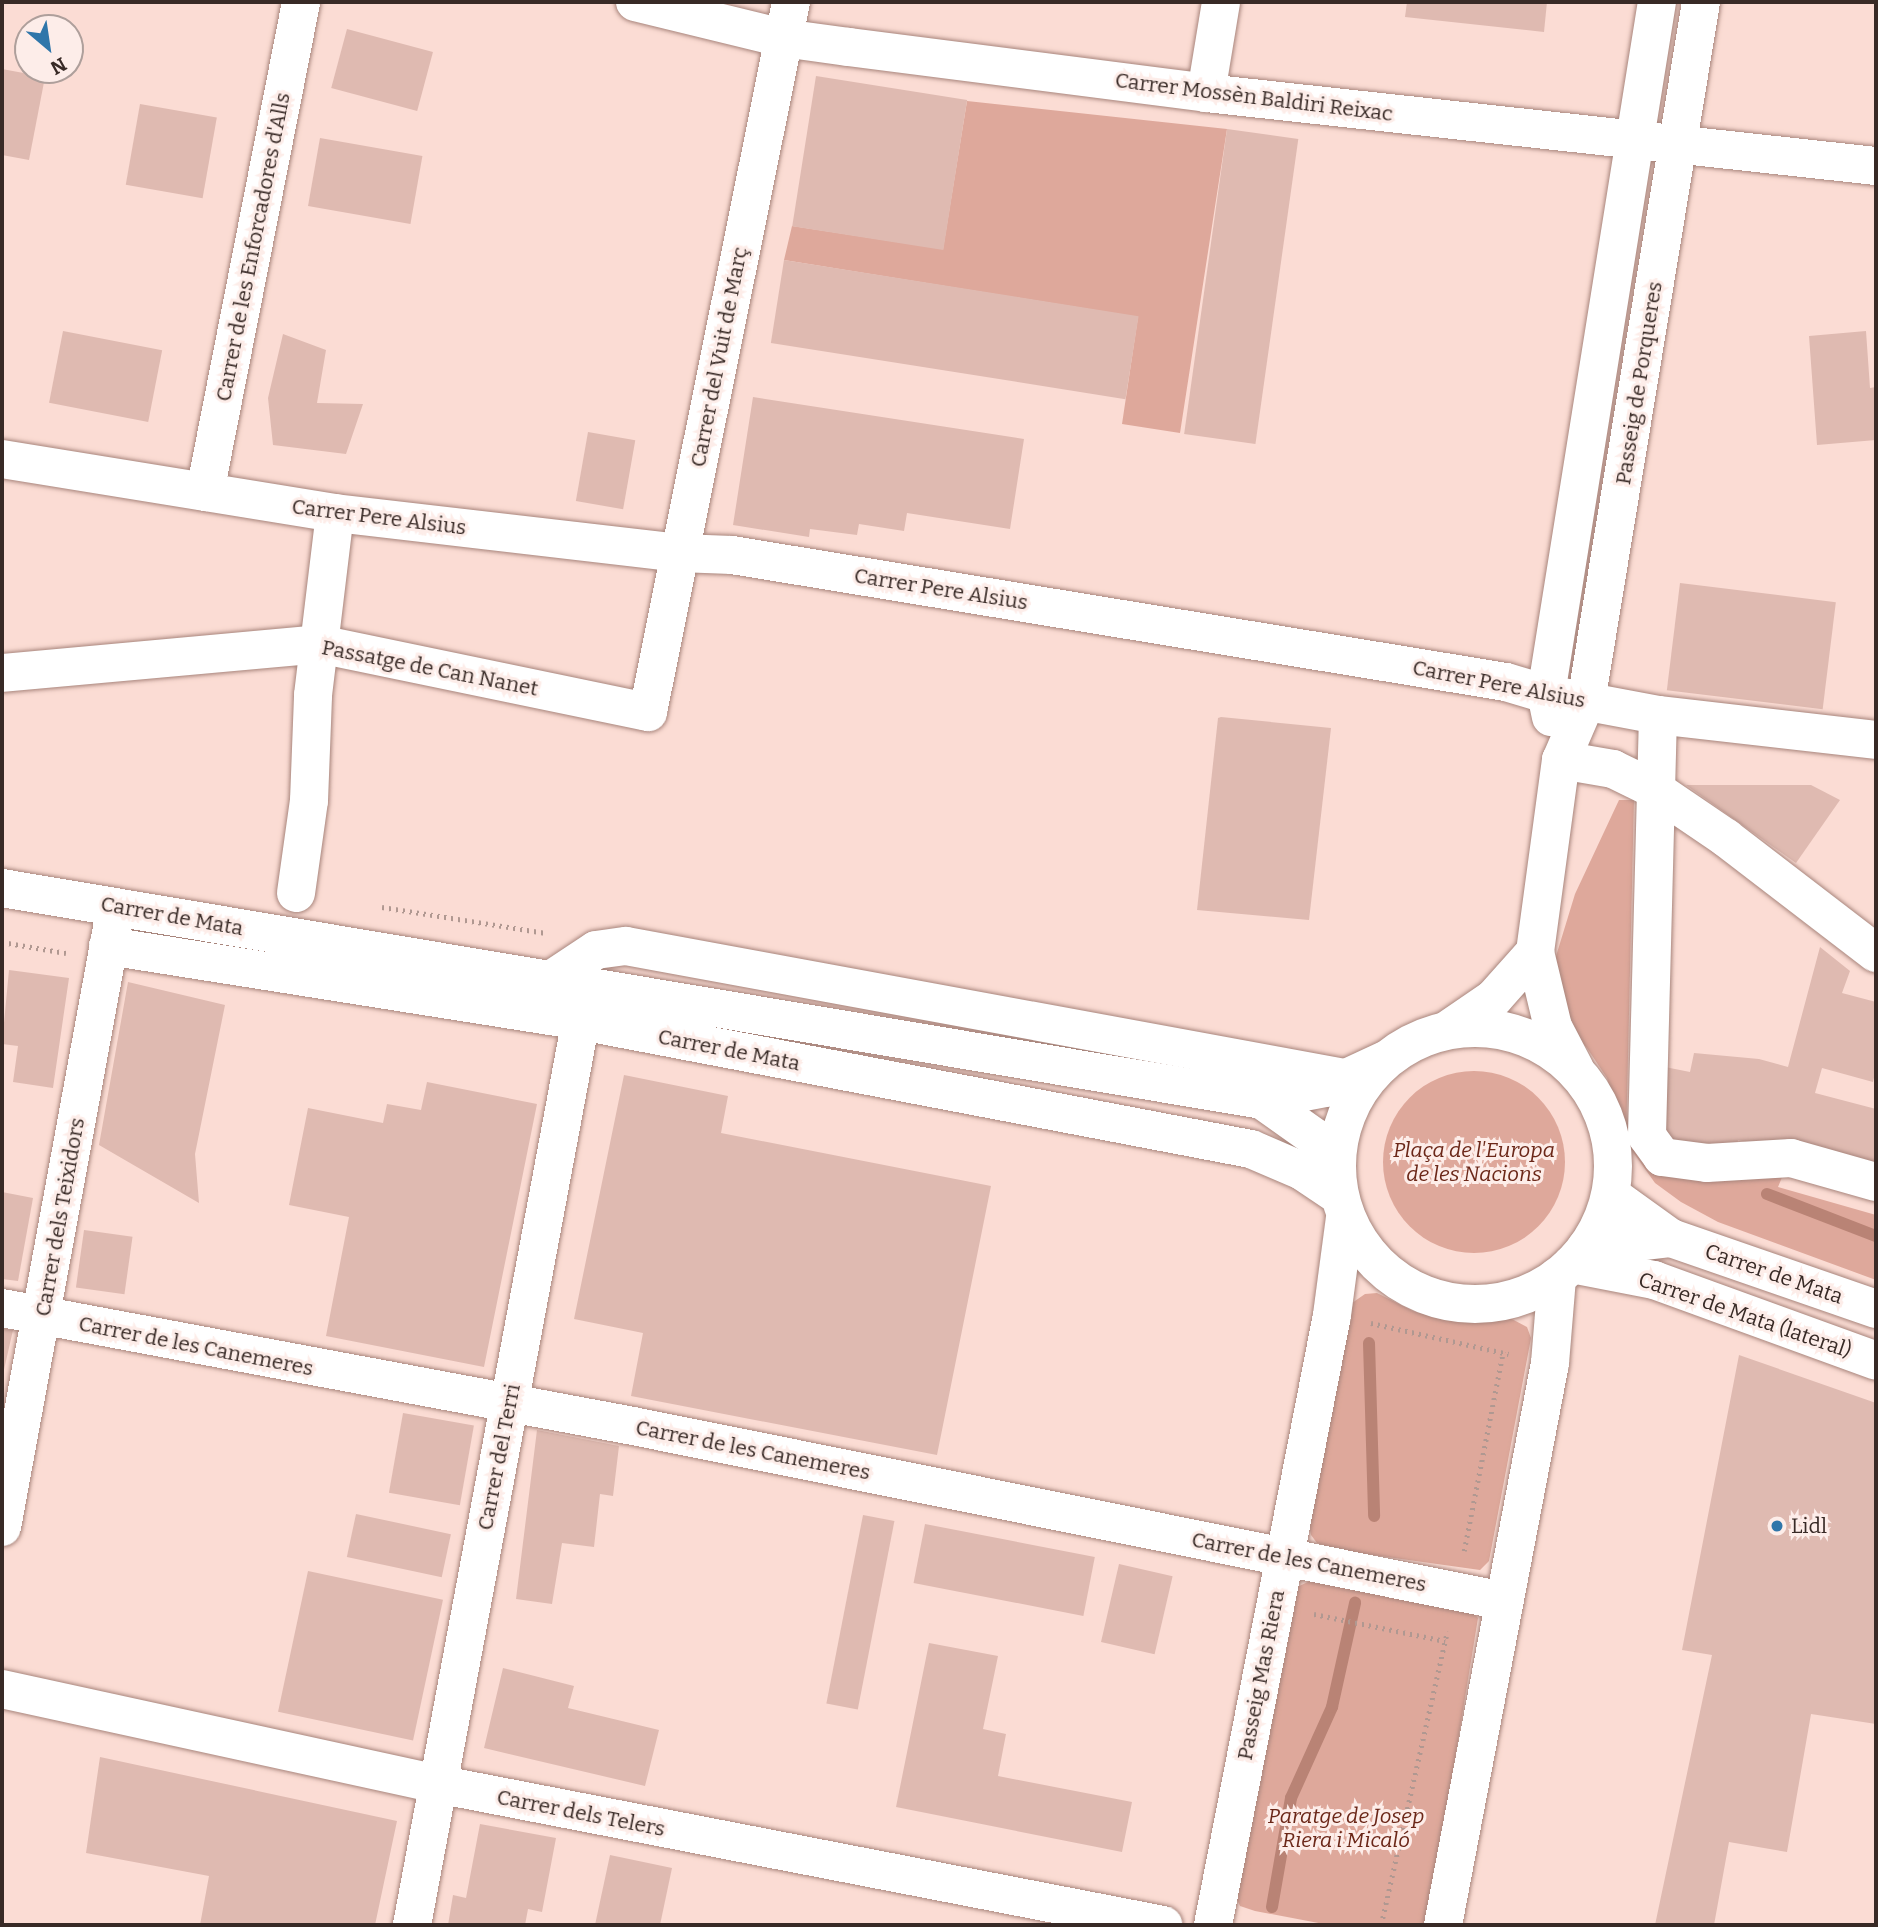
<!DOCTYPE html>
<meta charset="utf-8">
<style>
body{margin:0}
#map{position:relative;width:1878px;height:1927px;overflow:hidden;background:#fbdcd4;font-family:Bitter,serif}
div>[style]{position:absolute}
.green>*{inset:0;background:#dea89b}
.round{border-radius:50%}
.stream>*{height:12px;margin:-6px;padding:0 6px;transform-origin:6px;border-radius:6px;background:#b98375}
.building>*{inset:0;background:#dfbab1;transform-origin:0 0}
.path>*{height:4.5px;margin-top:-2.25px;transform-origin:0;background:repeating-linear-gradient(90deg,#b09891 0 2px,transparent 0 7px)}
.roads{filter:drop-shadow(0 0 2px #a8857c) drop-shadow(0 0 2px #a8857c)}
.minor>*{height:38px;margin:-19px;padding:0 19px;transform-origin:19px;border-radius:19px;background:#fff}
.major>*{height:38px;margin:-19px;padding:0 19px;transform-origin:19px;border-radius:19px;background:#fff}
.major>.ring{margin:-19px;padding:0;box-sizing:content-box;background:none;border:38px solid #fff;border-radius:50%}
.dots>*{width:19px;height:19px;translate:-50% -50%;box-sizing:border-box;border:4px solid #fdede9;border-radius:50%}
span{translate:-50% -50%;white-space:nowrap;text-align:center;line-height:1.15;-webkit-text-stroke:6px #fdede9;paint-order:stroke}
.street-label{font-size:21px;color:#382a26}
.park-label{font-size:21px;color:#6b2718;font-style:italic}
.poi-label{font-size:21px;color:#382a26}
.left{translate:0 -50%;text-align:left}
.frame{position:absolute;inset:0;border:4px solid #382a26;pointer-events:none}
.north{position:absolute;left:14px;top:14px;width:70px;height:70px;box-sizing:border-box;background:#fdede9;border:2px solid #ae9f9b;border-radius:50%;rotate:151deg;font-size:19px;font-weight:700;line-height:28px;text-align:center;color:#382a26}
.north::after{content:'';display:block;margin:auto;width:24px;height:32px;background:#2f76aa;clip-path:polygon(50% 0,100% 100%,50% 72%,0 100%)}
</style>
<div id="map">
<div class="green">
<i style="clip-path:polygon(967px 101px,1227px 129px,1180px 433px,1122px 424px,1138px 317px,784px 260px,792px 226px,943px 249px)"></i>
<i style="clip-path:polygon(1619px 800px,1634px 800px,1626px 1142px,1650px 1160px,1785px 1170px,1778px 1187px,1876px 1215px,1876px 1280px,1718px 1222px,1681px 1202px,1655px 1183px,1626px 1142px,1607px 1078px,1587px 1048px,1558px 1016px,1553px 966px,1575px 894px)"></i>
<i class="round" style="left:1383px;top:1071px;width:182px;height:182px"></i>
<i style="clip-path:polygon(1377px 1293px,1413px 1311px,1444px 1320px,1473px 1323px,1510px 1318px,1527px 1327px,1531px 1338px,1489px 1561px,1480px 1570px,1337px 1550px,1317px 1543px,1311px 1535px,1309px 1525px,1352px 1303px,1365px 1294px)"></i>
<i style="clip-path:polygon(1312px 1580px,1472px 1611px,1478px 1618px,1428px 1925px,1329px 1925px,1255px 1911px,1240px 1906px,1235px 1895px,1295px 1588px)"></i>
</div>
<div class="stream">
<i style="left:1767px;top:1194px;width:117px;rotate:21.1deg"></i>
<i style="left:1369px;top:1343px;width:173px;rotate:88.3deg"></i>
<i style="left:1272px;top:1907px;width:111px;rotate:-80.1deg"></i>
<i style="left:1291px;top:1798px;width:100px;rotate:-65.7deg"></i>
<i style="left:1332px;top:1707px;width:107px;rotate:-77.5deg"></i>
</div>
<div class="building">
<i style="clip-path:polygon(1407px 2px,1547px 2px,1544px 32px,1405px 17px)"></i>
<i style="left:347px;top:29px;width:89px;height:61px;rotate:15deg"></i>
<i style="clip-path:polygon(2px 69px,45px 77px,29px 160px,2px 155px)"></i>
<i style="left:816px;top:76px;width:153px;height:152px;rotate:9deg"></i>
<i style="left:140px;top:104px;width:78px;height:82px;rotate:10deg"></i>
<i style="left:1227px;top:129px;width:72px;height:308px;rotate:8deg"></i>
<i style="left:320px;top:138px;width:104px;height:69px;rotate:10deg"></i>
<i style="left:784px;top:260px;width:359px;height:84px;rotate:9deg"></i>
<i style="left:63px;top:331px;width:101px;height:73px;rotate:11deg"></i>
<i style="clip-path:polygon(1866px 331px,1870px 388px,1876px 387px,1876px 440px,1817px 445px,1809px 336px)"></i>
<i style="clip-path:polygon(283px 334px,326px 350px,317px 403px,363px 404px,346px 454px,273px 445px,268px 398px)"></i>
<i style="clip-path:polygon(753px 397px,1024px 439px,1010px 529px,907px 513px,904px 531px,859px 524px,857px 535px,810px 529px,809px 537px,733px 525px)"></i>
<i style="left:588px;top:432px;width:48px;height:70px;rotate:10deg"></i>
<i style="left:1680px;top:583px;width:157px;height:108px;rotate:7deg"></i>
<i style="clip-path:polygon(1221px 717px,1331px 728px,1309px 920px,1197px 910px,1218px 718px)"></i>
<i style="clip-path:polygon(1686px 785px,1811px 785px,1840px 800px,1796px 863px)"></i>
<i style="clip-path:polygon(1820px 947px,1850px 971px,1842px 993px,1876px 1002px,1876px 1069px,1873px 1082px,1822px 1068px,1815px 1093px,1876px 1109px,1876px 1175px,1738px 1140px,1735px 1161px,1671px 1152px,1661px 1127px,1660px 1066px,1690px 1072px,1694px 1053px,1759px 1059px,1788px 1067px)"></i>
<i style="clip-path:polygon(9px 970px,69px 978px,53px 1088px,13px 1082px,18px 1046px,2px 1044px)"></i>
<i style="clip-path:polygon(128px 982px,225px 1005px,195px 1154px,199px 1203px,99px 1145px)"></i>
<i style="clip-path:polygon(624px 1075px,728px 1096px,721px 1133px,991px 1186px,937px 1455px,631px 1396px,643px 1333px,574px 1319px)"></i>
<i style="clip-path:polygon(427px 1082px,537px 1104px,484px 1367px,326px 1336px,349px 1217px,289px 1205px,308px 1108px,383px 1123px,387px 1104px,421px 1110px)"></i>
<i style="clip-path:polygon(2px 1192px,33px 1198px,18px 1281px,2px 1279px)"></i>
<i style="left:84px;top:1230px;width:49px;height:58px;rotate:8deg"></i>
<i style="clip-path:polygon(2px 1328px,13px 1330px,3px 1374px,2px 1374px)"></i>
<i style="clip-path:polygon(1739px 1355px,1876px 1403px,1876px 1724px,1811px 1714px,1787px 1852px,1729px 1842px,1714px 1925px,1655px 1925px,1712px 1655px,1682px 1650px)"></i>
<i style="left:403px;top:1413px;width:72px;height:81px;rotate:10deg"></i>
<i style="clip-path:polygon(537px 1430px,619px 1446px,613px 1496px,600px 1494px,594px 1547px,562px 1543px,552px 1604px,516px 1599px)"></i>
<i style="left:356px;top:1514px;width:97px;height:44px;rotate:12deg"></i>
<i style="left:863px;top:1515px;width:32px;height:192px;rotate:11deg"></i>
<i style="left:925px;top:1524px;width:173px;height:60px;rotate:11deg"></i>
<i style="left:1119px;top:1564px;width:55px;height:80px;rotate:13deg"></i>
<i style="left:308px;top:1571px;width:138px;height:144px;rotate:12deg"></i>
<i style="clip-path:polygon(929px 1643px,998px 1656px,983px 1729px,1006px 1734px,998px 1776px,1132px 1802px,1122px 1852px,896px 1807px)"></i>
<i style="clip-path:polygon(503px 1668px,574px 1686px,568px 1708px,659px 1730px,645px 1786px,484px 1748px)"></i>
<i style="clip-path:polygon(100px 1757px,397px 1821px,375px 1925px,200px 1925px,209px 1876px,86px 1853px)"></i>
<i style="clip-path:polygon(480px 1824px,556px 1838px,542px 1912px,528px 1909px,525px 1925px,448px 1925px,453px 1895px,466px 1898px)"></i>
<i style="clip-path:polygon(610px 1855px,672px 1868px,660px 1925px,595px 1925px)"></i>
</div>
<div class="path">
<i style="left:382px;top:907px;width:166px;rotate:9deg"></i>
<i style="left:2px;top:942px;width:65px;rotate:9.8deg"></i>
<i style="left:1371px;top:1323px;width:141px;rotate:12.7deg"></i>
<i style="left:1464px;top:1551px;width:203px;rotate:-78.9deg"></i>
<i style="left:1314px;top:1614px;width:134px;rotate:11.6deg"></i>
<i style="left:1381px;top:1925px;width:301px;rotate:-77.3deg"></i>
</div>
<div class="roads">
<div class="minor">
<i style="left:635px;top:2px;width:152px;rotate:13.7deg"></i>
<i style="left:783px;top:38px;width:67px;rotate:7.8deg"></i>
<i style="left:849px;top:47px;width:360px;rotate:7.3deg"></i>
<i style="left:1206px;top:93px;width:674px;rotate:6.22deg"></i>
<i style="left:1206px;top:93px;width:92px;rotate:-80.6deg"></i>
<i style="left:2px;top:459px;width:337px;rotate:9.2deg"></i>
<i style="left:335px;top:513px;width:346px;rotate:6.6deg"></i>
<i style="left:679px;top:553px;width:53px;rotate:2.2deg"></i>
<i style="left:732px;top:555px;width:784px;rotate:9.32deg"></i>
<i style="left:1506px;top:682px;width:42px;rotate:16.7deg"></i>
<i style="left:1546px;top:694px;width:114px;rotate:10.6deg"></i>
<i style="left:1658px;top:715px;width:219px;rotate:6.5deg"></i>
<i style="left:205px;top:492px;width:499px;rotate:-78.9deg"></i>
<i style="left:2px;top:673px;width:318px;rotate:-5.2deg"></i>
<i style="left:319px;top:644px;width:336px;rotate:11.7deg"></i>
<i style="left:648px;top:712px;width:724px;rotate:-78.61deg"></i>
<i style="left:1658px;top:715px;width:421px;rotate:91.5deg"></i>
<i style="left:1647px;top:1136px;width:26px;rotate:54deg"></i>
<i style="left:1662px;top:1157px;width:45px;rotate:7.6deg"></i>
<i style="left:1707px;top:1163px;width:84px;rotate:-3.4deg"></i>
<i style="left:1791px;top:1158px;width:88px;rotate:15.8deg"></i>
<i style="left:1551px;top:717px;width:24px;rotate:-102deg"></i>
<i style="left:1546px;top:694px;width:701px;rotate:-80.89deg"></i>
<i style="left:1561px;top:760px;width:53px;rotate:9.8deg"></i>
<i style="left:1613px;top:769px;width:46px;rotate:26deg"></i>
<i style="left:1654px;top:789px;width:87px;rotate:34.2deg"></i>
<i style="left:1726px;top:838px;width:189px;rotate:37.5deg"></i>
<i style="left:296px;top:893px;width:93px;rotate:-82deg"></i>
<i style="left:309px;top:801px;width:106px;rotate:-87.8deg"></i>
<i style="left:313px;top:695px;width:183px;rotate:-83.1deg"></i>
<i style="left:108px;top:946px;width:479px;rotate:9deg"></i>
<i style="left:581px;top:1021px;width:682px;rotate:10.82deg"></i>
<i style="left:1251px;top:1149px;width:56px;rotate:23.3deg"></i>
<i style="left:1302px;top:1171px;width:43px;rotate:33.7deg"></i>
<i style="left:549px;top:981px;width:56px;rotate:-33.4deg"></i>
<i style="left:596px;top:950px;width:30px;rotate:-8deg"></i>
<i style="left:626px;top:946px;width:730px;rotate:10.42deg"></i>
<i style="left:1449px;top:1029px;width:55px;rotate:-34.6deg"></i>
<i style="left:1494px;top:998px;width:62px;rotate:-48.3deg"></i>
<i style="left:1575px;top:1069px;width:47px;rotate:-117.6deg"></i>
<i style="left:1553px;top:1027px;width:77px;rotate:-103.5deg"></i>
<i style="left:1535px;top:952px;width:194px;rotate:-82.3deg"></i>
<i style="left:1561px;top:760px;width:63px;rotate:-66.7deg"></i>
<i style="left:1586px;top:702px;width:709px;rotate:-80.67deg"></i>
<i style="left:1572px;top:1264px;width:84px;rotate:11deg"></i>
<i style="left:1654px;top:1280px;width:236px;rotate:20deg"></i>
<i style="left:2px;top:1308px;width:642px;rotate:10.59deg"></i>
<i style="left:633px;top:1426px;width:887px;rotate:11.37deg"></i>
<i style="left:2px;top:1527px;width:615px;rotate:-79.6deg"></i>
<i style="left:2px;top:1689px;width:445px;rotate:12.3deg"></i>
<i style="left:437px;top:1784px;width:740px;rotate:10.99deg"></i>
<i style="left:412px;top:1925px;width:943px;rotate:-79.43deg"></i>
<i style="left:1213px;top:1925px;width:621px;rotate:-78.96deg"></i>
<i style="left:1332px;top:1315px;width:98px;rotate:-82.4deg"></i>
<i style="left:1443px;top:1925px;width:572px;rotate:-79.22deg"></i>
<i style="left:1550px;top:1363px;width:86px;rotate:-85.3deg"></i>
</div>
<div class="major">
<i style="left:2px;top:888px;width:1278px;rotate:9.55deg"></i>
<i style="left:1262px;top:1100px;width:64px;rotate:-10.8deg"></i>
<i style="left:1325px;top:1088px;width:66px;rotate:-25deg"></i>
<i class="ring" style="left:1337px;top:1028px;width:238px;height:238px"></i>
<i style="left:1262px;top:1100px;width:64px;rotate:35.4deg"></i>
<i style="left:1314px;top:1137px;width:30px;rotate:45deg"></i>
<i style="left:1611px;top:1195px;width:74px;rotate:35.6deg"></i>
<i style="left:1671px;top:1238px;width:217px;rotate:19.1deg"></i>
<i style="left:1586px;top:1248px;width:86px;rotate:-6.7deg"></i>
</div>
</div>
<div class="dots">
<i style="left:1777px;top:1526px;background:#2f76aa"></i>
</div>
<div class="street-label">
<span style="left:1254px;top:97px;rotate:7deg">Carrer Mossèn Baldiri Reixac</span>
<span style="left:253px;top:247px;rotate:-79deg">Carrer de les Enforcadores d'Alls</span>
<span style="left:719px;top:357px;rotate:-79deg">Carrer del Vuit de Març</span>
<span style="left:1639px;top:383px;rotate:-81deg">Passeig de Porqueres</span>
<span style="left:379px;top:517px;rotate:7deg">Carrer Pere Alsius</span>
<span style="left:941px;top:589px;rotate:9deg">Carrer Pere Alsius</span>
<span style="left:430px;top:668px;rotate:11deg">Passatge de Can Nanet</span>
<span style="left:1499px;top:684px;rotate:11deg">Carrer Pere Alsius</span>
<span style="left:172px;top:916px;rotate:10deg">Carrer de Mata</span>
<span style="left:729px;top:1050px;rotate:11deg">Carrer de Mata</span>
<span style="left:60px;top:1217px;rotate:-80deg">Carrer dels Teixidors</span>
<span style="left:1774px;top:1274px;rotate:19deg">Carrer de Mata</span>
<span style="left:1745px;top:1315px;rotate:19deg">Carrer de Mata (lateral)</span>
<span style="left:196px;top:1346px;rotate:11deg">Carrer de les Canemeres</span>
<span style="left:753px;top:1450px;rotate:11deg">Carrer de les Canemeres</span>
<span style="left:499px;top:1457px;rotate:-79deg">Carrer del Terri</span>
<span style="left:1309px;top:1562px;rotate:11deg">Carrer de les Canemeres</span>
<span style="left:1261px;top:1675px;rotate:-79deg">Passeig Mas Riera</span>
<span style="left:581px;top:1813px;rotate:11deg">Carrer dels Telers</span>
</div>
<div class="park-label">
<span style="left:1474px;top:1162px">Plaça de l'Europa<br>de les Nacions</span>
<span style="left:1346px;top:1828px">Paratge de Josep<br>Riera i Micaló</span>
</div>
<div class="poi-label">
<span class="left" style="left:1791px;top:1526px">Lidl</span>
</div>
<div class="frame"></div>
<div class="north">N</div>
</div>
